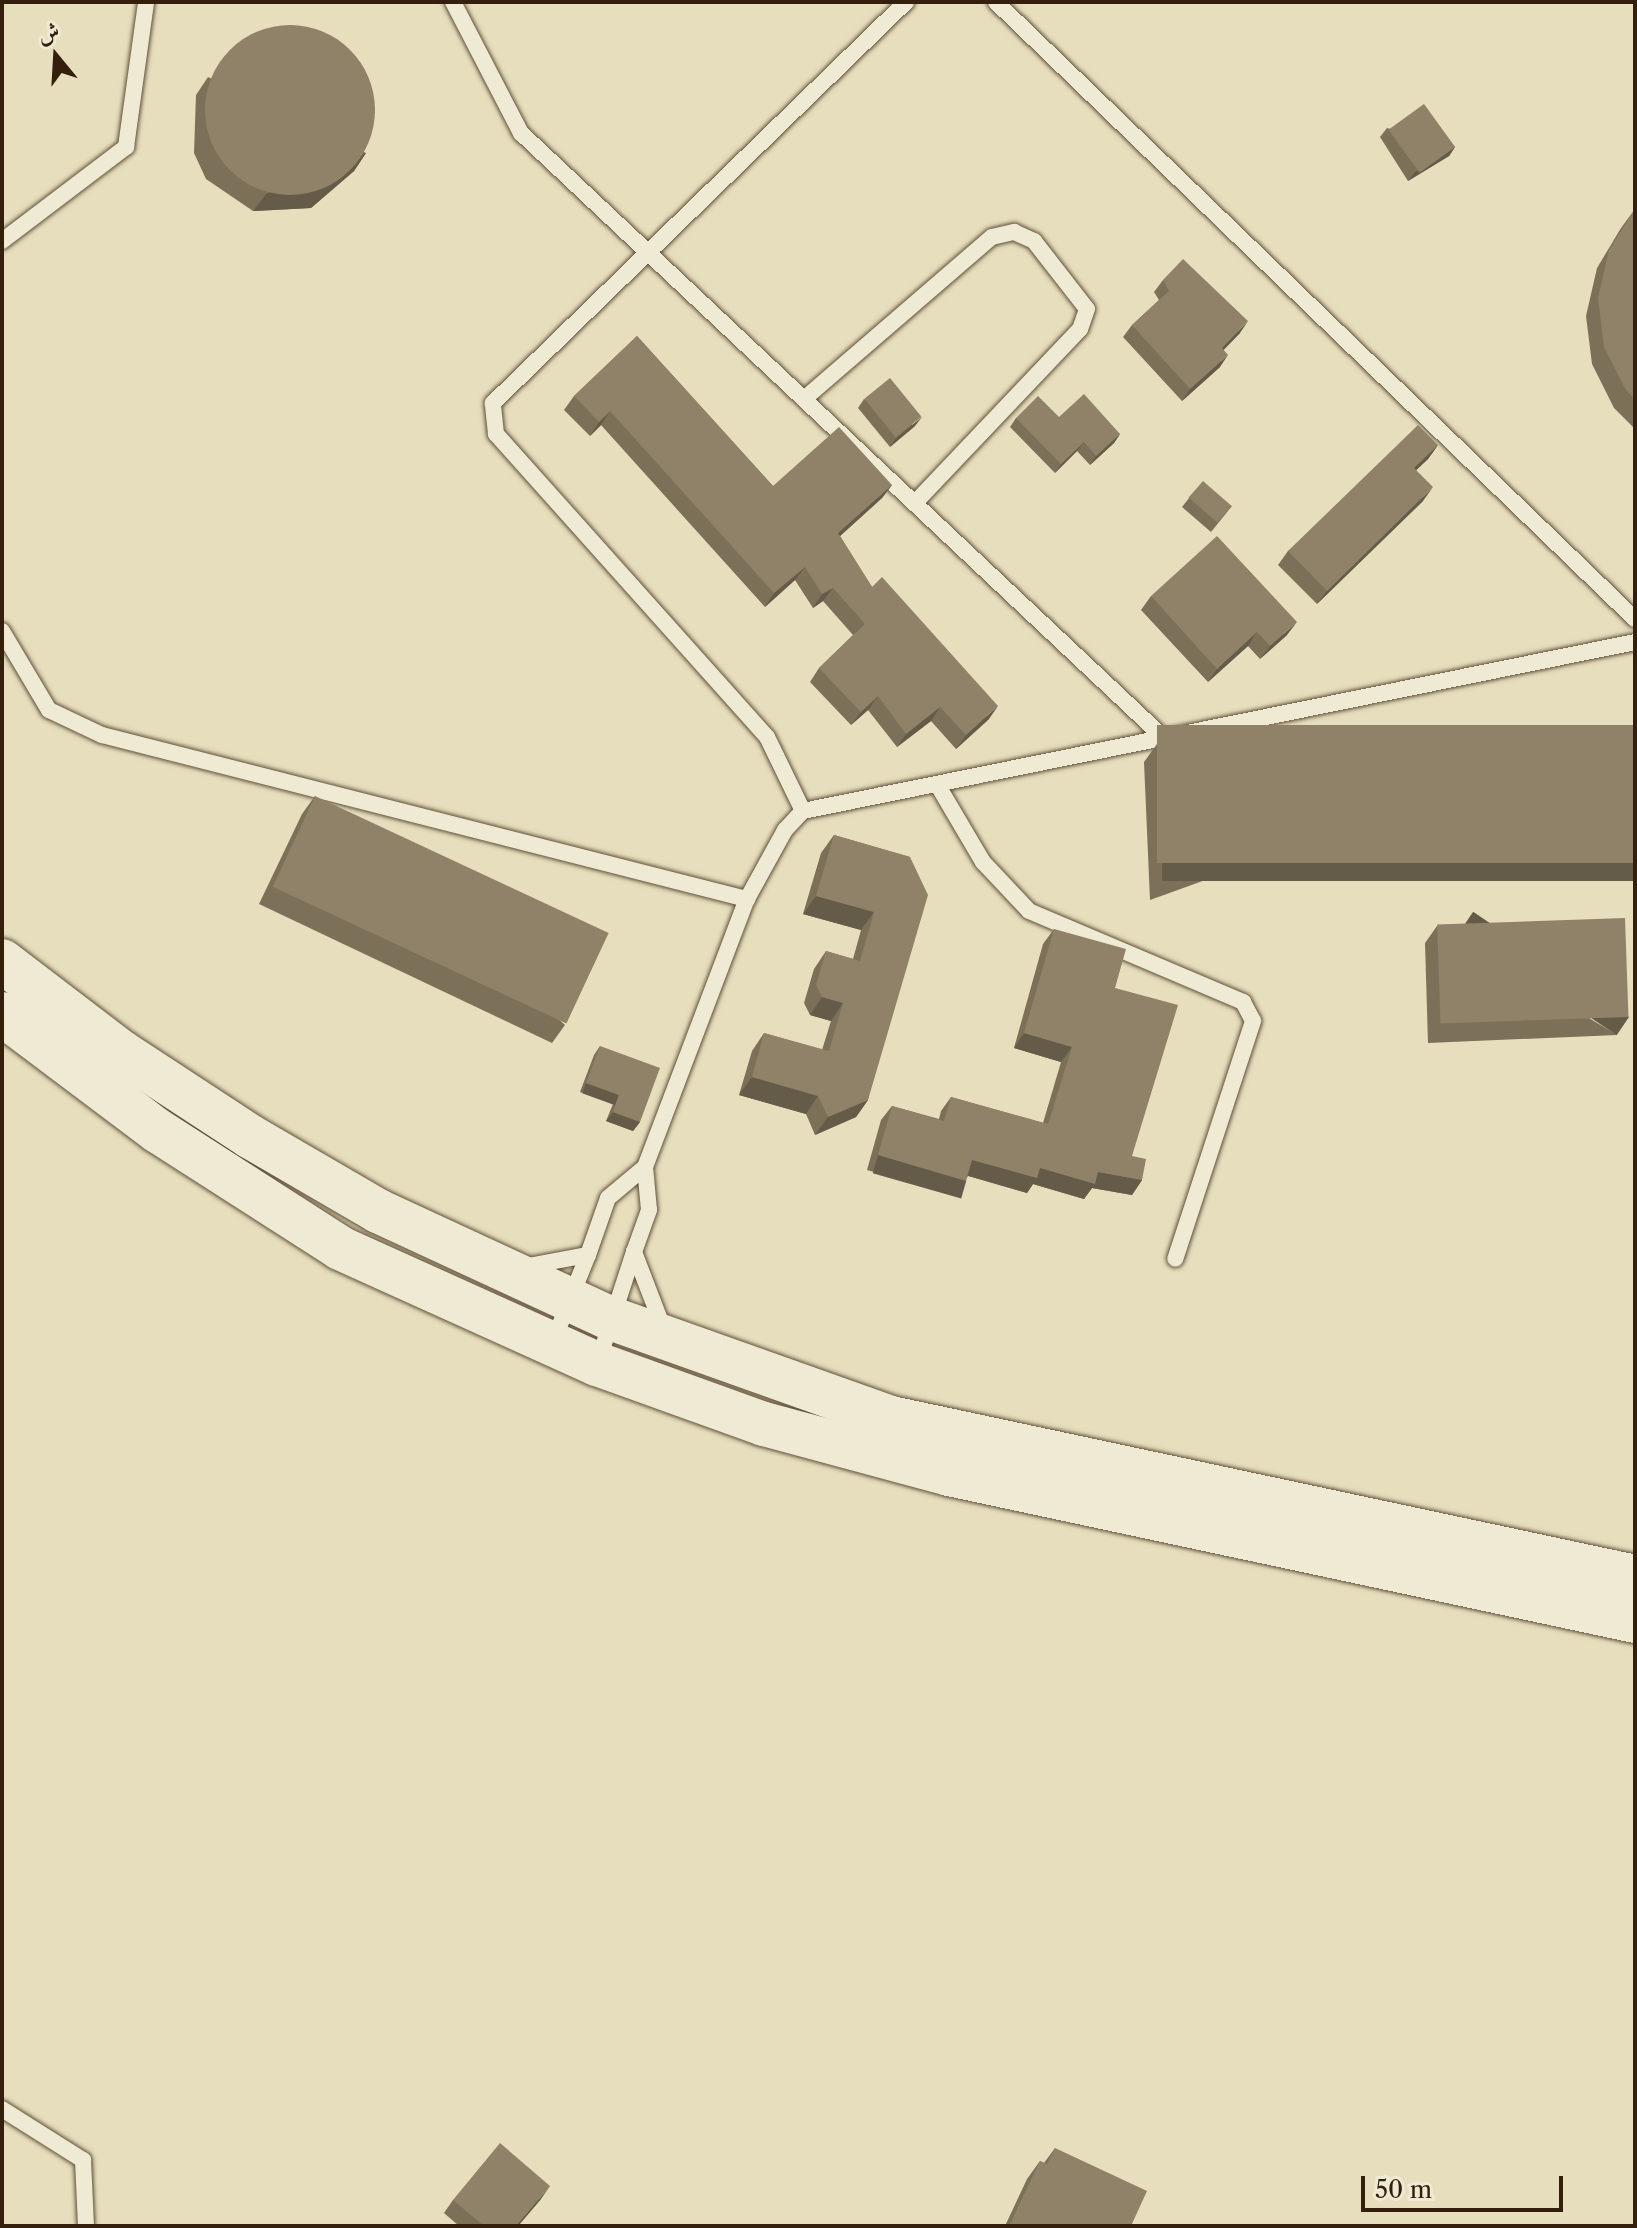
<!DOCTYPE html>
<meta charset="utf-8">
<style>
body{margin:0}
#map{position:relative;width:1637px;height:2228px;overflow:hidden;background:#e6debd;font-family:"Libre Caslon Text",Amiri,serif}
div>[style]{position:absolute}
.roads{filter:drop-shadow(0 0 2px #604f38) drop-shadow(0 0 2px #604f38)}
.lane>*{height:16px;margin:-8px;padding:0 8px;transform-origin:8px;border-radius:8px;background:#efead4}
.secondary>*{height:44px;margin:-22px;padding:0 22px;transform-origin:22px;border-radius:22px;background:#efead4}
.wall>*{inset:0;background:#7c7059}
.shaded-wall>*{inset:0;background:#655b49;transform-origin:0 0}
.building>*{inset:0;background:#908268;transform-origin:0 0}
.round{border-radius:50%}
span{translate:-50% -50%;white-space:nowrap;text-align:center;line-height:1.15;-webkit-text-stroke:7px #efead4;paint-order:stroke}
.frame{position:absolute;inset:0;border:4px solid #331f0b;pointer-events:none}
.north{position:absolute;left:16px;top:16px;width:80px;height:80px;-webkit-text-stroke:6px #efead4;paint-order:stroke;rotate:342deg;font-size:22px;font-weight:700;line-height:32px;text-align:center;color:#331f0b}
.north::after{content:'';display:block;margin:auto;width:28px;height:36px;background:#331f0b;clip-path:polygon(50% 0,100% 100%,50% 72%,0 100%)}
.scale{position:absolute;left:1361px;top:2176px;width:202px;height:36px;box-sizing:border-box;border:4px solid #331f0b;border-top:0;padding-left:10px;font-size:24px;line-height:28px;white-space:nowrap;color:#331f0b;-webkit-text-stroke:6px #efead4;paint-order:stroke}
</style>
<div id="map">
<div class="roads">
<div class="lane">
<i style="left:453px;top:2px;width:148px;rotate:62.6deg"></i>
<i style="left:521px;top:133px;width:883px;rotate:43.26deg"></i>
<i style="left:996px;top:2px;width:888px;rotate:44deg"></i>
<i style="left:2px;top:241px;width:156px;rotate:-37.2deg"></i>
<i style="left:126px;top:147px;width:146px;rotate:-82.1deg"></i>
<i style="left:804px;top:399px;width:248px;rotate:-40.8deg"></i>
<i style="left:992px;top:237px;width:23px;rotate:-13deg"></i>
<i style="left:1014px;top:232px;width:22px;rotate:24deg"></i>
<i style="left:1034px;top:241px;width:86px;rotate:52.1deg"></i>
<i style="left:1087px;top:309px;width:21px;rotate:109deg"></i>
<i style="left:1080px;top:329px;width:240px;rotate:133.5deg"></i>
<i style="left:2px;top:631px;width:92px;rotate:59.3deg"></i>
<i style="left:49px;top:710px;width:59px;rotate:25.3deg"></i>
<i style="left:102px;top:735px;width:666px;rotate:14.27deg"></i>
<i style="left:937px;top:784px;width:91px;rotate:59.5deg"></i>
<i style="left:983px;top:862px;width:67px;rotate:46.8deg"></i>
<i style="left:1029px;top:911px;width:233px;rotate:23deg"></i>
<i style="left:1243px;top:1002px;width:21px;rotate:62deg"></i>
<i style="left:1253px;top:1021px;width:250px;rotate:108.1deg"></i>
<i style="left:803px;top:811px;width:82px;rotate:-115.9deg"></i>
<i style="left:767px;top:737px;width:407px;rotate:-131.8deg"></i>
<i style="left:496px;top:434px;width:31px;rotate:-96deg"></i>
<i style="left:493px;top:403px;width:576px;rotate:-44.16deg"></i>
<i style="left:528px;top:1266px;width:61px;rotate:-10.4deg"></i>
<i style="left:588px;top:1255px;width:60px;rotate:-70.7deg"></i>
<i style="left:608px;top:1198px;width:48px;rotate:-40deg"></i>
<i style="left:664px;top:1330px;width:84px;rotate:-111deg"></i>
<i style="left:634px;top:1252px;width:45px;rotate:-70.3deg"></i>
<i style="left:649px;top:1210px;width:43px;rotate:-95.3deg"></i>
<i style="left:645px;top:1167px;width:287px;rotate:-69.2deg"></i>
<i style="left:747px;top:899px;width:79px;rotate:-61.2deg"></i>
<i style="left:785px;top:830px;width:26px;rotate:-47deg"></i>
<i style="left:803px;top:811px;width:849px;rotate:-11.48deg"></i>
<i style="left:553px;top:1342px;width:94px;rotate:-68.1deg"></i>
<i style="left:598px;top:1362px;width:116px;rotate:-71.9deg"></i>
<i style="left:2px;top:2109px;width:96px;rotate:32.2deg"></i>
<i style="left:83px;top:2160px;width:66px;rotate:87.4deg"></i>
</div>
<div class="secondary">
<i style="left:2px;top:961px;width:150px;rotate:37.4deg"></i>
<i style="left:121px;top:1052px;width:155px;rotate:33.2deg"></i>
<i style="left:251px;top:1137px;width:147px;rotate:30.2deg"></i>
<i style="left:378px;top:1211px;width:255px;rotate:24.8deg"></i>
<i style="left:610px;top:1318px;width:298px;rotate:19.6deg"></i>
<i style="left:891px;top:1418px;width:761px;rotate:12.06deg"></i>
<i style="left:2px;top:1014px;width:195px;rotate:36.9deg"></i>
<i style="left:158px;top:1131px;width:216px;rotate:32.7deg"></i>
<i style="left:340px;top:1248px;width:282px;rotate:24.3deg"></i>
<i style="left:597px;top:1364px;width:177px;rotate:19.8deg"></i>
<i style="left:764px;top:1424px;width:192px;rotate:15.1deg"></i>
<i style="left:949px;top:1474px;width:702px;rotate:12.09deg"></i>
</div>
</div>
<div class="wall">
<i style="clip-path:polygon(208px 77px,366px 153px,354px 171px,311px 208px,253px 211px,206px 179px,194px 153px,196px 95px)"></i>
<i style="clip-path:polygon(1387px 128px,1455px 147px,1449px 156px,1408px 181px,1380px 137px)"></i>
<i style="clip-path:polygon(1635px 209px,1635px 429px,1614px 408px,1592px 364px,1586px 316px,1597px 268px,1621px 228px)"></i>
<i style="clip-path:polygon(1163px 280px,1240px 333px,1223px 350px,1220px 367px,1182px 401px,1123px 337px,1132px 325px,1159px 300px,1154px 292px)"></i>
<i style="clip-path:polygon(637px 336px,773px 486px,892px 485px,882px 498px,840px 536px,872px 587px,989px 719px,956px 749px,931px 721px,897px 747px,868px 710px,851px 725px,810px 682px,819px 668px,853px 635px,823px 601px,813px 608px,795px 580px,765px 607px,601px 425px,590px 436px,564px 410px,574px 396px)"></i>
<i style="clip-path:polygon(864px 399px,915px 426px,890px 447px,858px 408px)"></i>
<i style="clip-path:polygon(1059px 417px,1120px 434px,1114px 443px,1090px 465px,1077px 451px,1055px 473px,1010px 427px,1016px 418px)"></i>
<i style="clip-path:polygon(1438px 445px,1428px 459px,1416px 470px,1423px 501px,1317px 604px,1278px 565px,1288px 551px)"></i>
<i style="clip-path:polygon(1189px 498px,1232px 506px,1211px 532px,1182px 507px)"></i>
<i style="clip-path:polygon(1151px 596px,1287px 635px,1260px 659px,1248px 646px,1208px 682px,1141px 610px)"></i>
<i style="clip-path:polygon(1635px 725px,1150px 900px,1144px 762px,1157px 744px)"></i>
<i style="clip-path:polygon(315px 796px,565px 1025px,552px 1043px,259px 904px,302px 814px)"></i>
<i style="clip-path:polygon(834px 835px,910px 857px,868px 1100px,856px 1117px,815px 1135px,806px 1114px,739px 1095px,752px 1051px,764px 1033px,822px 1050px,831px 1021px,810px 1015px,804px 1003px,814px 969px,826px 951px,853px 959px,861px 930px,803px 914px,821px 853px)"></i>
<i style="clip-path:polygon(1437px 926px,1617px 1035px,1428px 1043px,1425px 943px)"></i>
<i style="clip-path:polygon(1054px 929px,1115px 988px,1132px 1156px,1142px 1180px,1132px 1195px,1092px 1188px,1084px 1199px,1033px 1184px,1027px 1193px,968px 1176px,956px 1196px,867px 1170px,881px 1120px,892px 1106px,939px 1119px,941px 1111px,951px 1097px,1043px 1123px,1061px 1062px,1014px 1048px,1043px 944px)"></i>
<i style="clip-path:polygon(600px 1046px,640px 1122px,633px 1131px,606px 1121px,613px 1104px,580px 1092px,594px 1055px)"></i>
<i style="clip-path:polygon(1055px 2148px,1131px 2226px,1005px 2226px,1027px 2179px,1040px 2161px,1044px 2163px)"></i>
<i style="clip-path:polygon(541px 2199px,518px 2226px,459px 2226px,444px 2213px,453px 2200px)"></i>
</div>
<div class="shaded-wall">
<i style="clip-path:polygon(1455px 147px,1449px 156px,1408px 181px,1415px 172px)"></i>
<i style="clip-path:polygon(366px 153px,354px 171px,311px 208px,253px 211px,266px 194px)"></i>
<i style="clip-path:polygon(1248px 321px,1240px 333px,1214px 360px,1222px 348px)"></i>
<i style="clip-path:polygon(1228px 355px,1220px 367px,1182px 401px,1190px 389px)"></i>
<i style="clip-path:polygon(610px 411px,601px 425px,590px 436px,599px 422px)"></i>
<i style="clip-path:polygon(922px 417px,915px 426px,890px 447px,896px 438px)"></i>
<i style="clip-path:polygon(1120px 434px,1114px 443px,1090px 465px,1096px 456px)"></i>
<i style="clip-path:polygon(1084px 442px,1077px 451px,1055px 473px,1061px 464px)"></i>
<i style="clip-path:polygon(1438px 445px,1428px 459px,1405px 481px,1414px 468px)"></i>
<i style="clip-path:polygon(892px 485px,882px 498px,828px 547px,838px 533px)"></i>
<i style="clip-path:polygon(1433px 487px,1423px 501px,1317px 604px,1327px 591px)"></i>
<i style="clip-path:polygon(805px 567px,795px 580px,765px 607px,774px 593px)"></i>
<i style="clip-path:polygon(833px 588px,823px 601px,813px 608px,822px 594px)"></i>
<i style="clip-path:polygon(1297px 622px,1287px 635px,1260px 659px,1270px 646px)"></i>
<i style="clip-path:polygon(1257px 632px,1248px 646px,1208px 682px,1217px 669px)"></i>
<i style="clip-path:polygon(878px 696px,868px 710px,851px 725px,861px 712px)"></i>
<i style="clip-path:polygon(998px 706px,989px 719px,956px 749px,966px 735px)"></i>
<i style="clip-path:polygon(940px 707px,931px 721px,897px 747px,906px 734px)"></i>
<i style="left:1635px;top:863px;width:18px;height:473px;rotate:90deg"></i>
<i style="clip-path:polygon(816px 896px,874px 912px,861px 930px,803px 914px)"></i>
<i style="clip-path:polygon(822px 997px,843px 1003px,831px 1021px,810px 1015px)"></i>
<i style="left:1629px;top:1017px;width:22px;height:188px;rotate:124deg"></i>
<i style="clip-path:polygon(1024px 1033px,1072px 1047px,1061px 1062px,1014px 1048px)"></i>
<i style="clip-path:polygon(752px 1077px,818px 1096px,806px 1114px,739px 1095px)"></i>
<i style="left:586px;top:1083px;width:35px;height:11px;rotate:20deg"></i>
<i style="clip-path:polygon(868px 1100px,856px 1117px,815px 1135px,828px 1117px)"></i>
<i style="clip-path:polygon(613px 1112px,640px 1122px,633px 1131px,606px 1121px)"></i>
<i style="left:878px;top:1155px;width:92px;height:19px;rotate:16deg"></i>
<i style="clip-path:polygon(972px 1160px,1040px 1168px,1098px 1172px,1142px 1180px,1132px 1195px,1092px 1188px,1084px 1199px,1033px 1184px,1027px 1193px,962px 1174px)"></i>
<i style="clip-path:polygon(550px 2186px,541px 2199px,518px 2226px,516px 2226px)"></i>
</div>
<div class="building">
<i class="round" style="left:205px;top:25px;width:170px;height:170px"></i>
<i style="left:1424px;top:104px;width:53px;height:44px;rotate:54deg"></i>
<i style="clip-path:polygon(1635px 209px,1635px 399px,1626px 390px,1604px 347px,1598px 298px,1609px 250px)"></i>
<i style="clip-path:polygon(1183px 259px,1248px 321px,1222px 348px,1228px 355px,1190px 389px,1132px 325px,1169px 291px,1163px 280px)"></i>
<i style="clip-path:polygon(637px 336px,773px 486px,839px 427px,892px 485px,838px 533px,872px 587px,882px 577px,998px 706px,966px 735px,940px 707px,906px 734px,878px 696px,861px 712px,819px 668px,865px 624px,833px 588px,822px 594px,805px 567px,774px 593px,610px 411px,599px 422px,574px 396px)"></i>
<i style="left:890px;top:378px;width:50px;height:33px;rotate:51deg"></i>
<i style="clip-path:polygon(1084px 394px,1120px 434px,1096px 456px,1084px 442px,1061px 464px,1016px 418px,1038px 396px,1059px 417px)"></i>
<i style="clip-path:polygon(1418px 425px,1438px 445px,1414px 468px,1433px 487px,1327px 591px,1288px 551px)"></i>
<i style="left:1203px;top:481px;width:38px;height:22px;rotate:41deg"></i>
<i style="clip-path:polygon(1217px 536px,1297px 622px,1270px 646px,1257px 632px,1217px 669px,1151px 596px)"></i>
<i style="left:1635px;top:725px;width:138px;height:478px;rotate:90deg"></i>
<i style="left:315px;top:796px;width:324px;height:100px;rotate:25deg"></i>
<i style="clip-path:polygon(834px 835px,910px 857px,928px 895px,868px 1100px,828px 1117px,818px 1096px,752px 1077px,764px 1033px,829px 1051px,843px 1003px,822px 997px,816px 985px,826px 951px,860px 961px,874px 912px,816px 896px)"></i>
<i style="left:1625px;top:918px;width:99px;height:188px;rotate:88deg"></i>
<i style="clip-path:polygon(1054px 929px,1126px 949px,1115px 988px,1178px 1005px,1132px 1156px,1146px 1159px,1142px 1180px,1098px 1172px,1095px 1184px,1040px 1168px,1037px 1178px,972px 1160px,966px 1181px,878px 1155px,892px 1106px,944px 1121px,951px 1097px,1048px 1124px,1072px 1047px,1024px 1033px)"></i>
<i style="clip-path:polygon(600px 1046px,660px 1068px,640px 1122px,613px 1112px,619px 1095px,586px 1083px)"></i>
<i style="clip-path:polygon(500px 2143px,550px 2186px,516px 2226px,484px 2226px,453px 2200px)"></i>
<i style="clip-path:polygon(1055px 2148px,1147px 2191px,1131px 2226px,1009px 2226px,1040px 2161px,1047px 2164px)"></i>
</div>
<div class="frame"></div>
<div class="north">ش</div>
<div class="scale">50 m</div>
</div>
